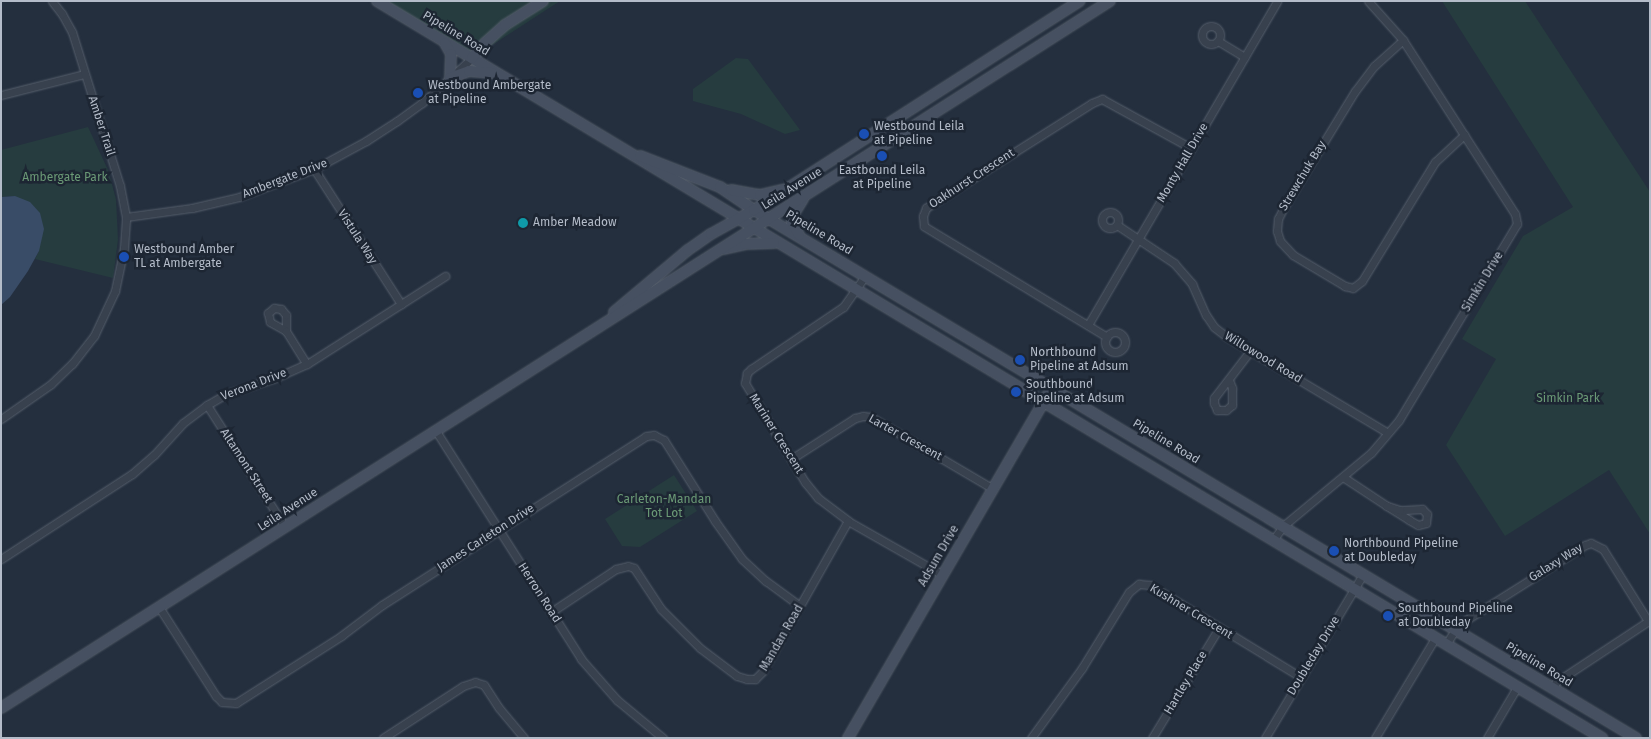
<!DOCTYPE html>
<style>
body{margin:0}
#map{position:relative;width:1651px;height:739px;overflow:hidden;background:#242f3e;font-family:"Fira Sans",sans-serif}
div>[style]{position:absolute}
.green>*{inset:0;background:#263c3f}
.water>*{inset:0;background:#394c67}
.roads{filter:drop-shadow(0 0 1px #565f6c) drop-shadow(0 0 1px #565f6c)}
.street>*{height:7px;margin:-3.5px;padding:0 3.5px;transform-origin:3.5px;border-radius:3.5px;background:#38414e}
.street>.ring{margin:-3.5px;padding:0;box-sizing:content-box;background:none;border:7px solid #38414e;border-radius:50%}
.secondary>*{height:10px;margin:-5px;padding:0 5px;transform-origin:5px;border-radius:5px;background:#465061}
.dots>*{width:14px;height:14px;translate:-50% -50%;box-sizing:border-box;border:2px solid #1d2633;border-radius:50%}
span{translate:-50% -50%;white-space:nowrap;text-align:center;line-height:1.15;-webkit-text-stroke:5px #1d2633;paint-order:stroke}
.street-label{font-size:12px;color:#b4bcc9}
.poi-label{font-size:12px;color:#b4bcc9}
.left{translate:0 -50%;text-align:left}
.park-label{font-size:12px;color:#6b9a76}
.frame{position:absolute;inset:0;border:2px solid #b4bcc9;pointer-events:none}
</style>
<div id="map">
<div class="green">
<i style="clip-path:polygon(378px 1px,560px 1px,472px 58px)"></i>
<i style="clip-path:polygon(1442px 1px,1525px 1px,1650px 192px,1650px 534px,1609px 470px,1505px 536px,1446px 445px,1496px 359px,1462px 339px,1523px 236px,1573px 207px)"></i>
<i style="clip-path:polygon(736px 58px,748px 59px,800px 130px,785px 134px,741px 114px,693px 101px,693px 89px)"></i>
<i style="clip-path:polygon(88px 127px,108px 170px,116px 199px,118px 240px,113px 278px,35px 259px,39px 251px,15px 196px,1px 197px,1px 150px)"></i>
<i style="clip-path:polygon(674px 475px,697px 511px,640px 547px,622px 546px,605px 519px)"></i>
</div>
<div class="water">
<i style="clip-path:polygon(15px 196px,30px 202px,40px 213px,44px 229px,39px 251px,28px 271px,10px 297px,1px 305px,1px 197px)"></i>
</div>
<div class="roads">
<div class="street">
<i class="ring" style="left:1202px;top:26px;width:11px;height:11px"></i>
<i style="left:1403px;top:40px;width:39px;rotate:138deg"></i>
<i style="left:1374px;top:66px;width:31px;rotate:127deg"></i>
<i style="left:1355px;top:91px;width:138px;rotate:121.4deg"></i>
<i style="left:1283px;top:209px;width:11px;rotate:117deg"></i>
<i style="left:1278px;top:219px;width:12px;rotate:95deg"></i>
<i style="left:1277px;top:231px;width:10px;rotate:73deg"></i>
<i style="left:1280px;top:241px;width:19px;rotate:47deg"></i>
<i style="left:1293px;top:255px;width:61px;rotate:30.8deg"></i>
<i style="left:1345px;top:286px;width:8px;rotate:14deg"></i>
<i style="left:1353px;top:288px;width:11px;rotate:-38deg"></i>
<i style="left:1362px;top:281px;width:140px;rotate:-58.5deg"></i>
<i style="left:1435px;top:162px;width:40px;rotate:-43deg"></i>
<i style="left:1218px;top:41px;width:31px;rotate:31deg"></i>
<i style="left:1px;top:95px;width:86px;rotate:-14.2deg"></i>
<i style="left:314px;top:169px;width:161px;rotate:57.2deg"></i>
<i class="ring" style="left:1102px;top:212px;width:9px;height:9px"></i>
<i style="left:126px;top:217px;width:67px;rotate:-7.8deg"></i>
<i style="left:192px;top:208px;width:48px;rotate:-13.2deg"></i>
<i style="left:239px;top:197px;width:80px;rotate:-20.5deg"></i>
<i style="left:314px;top:169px;width:59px;rotate:-28.3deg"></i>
<i style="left:366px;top:141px;width:37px;rotate:-33deg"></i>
<i style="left:397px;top:121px;width:31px;rotate:-36deg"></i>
<i style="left:422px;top:103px;width:67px;rotate:-42deg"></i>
<i style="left:1117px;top:225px;width:69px;rotate:33.7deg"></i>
<i style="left:1174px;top:263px;width:28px;rotate:49deg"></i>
<i style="left:1192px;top:284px;width:34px;rotate:66deg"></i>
<i style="left:1206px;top:315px;width:14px;rotate:56deg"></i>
<i style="left:1214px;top:327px;width:16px;rotate:38deg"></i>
<i style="left:1227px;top:337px;width:187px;rotate:30.8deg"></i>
<i style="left:865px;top:276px;width:38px;rotate:125deg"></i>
<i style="left:843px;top:307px;width:111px;rotate:146deg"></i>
<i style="left:751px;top:369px;width:6px;rotate:135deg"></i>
<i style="left:747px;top:373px;width:10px;rotate:101deg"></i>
<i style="left:745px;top:383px;width:116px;rotate:58.8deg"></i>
<i style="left:805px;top:482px;width:21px;rotate:51deg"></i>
<i style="left:818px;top:498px;width:38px;rotate:37deg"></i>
<i style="left:848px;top:521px;width:109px;rotate:29.6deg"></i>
<i style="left:1088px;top:325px;width:375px;rotate:-59.7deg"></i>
<i style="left:286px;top:331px;width:16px;rotate:-90deg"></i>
<i style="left:286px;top:315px;width:8px;rotate:-130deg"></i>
<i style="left:281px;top:309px;width:7px;rotate:-172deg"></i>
<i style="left:274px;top:308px;width:8px;rotate:140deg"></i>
<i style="left:268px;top:313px;width:9px;rotate:77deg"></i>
<i style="left:270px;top:322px;width:18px;rotate:29deg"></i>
<i style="left:286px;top:331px;width:39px;rotate:58deg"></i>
<i class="ring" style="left:1105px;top:332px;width:13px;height:13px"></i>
<i style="left:1107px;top:337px;width:214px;rotate:-148.8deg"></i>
<i style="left:924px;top:226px;width:10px;rotate:-96deg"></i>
<i style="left:923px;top:216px;width:9px;rotate:-69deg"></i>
<i style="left:926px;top:208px;width:196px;rotate:-32.3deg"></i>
<i style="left:1092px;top:103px;width:11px;rotate:-22deg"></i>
<i style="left:1102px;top:99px;width:102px;rotate:28.8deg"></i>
<i style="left:1229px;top:380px;width:9px;rotate:69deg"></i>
<i style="left:1232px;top:388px;width:17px;rotate:90deg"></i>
<i style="left:1232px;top:405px;width:8px;rotate:140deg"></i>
<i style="left:1226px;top:410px;width:9px;rotate:180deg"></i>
<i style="left:1217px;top:410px;width:8px;rotate:-113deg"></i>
<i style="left:1214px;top:403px;width:5px;rotate:-90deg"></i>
<i style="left:1214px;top:398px;width:59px;rotate:-52.5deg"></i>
<i style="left:207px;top:405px;width:145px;rotate:57.4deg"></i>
<i style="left:1px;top:419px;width:61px;rotate:-35deg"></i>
<i style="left:51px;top:384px;width:29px;rotate:-44deg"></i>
<i style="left:72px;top:364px;width:36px;rotate:-52deg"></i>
<i style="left:94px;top:336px;width:50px;rotate:-65deg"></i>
<i style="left:115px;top:291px;width:44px;rotate:-78.2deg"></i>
<i style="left:124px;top:248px;width:31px;rotate:-86deg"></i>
<i style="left:126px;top:217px;width:32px;rotate:-101deg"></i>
<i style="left:120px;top:186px;width:161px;rotate:-107.3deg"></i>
<i style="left:72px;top:32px;width:21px;rotate:-119deg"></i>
<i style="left:62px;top:14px;width:16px;rotate:-128deg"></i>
<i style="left:436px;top:431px;width:270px;rotate:57.5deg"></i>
<i style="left:581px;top:659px;width:55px;rotate:48.7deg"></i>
<i style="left:617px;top:700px;width:60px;rotate:39.6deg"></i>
<i style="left:791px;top:459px;width:76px;rotate:-32.6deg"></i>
<i style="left:855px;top:418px;width:8px;rotate:-14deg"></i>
<i style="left:863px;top:416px;width:8px;rotate:7deg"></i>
<i style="left:871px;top:417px;width:142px;rotate:30.5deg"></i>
<i style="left:1343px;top:477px;width:53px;rotate:33.4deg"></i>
<i style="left:1387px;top:506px;width:26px;rotate:32deg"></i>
<i style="left:1409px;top:520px;width:10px;rotate:29deg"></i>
<i style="left:1418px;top:525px;width:8px;rotate:-14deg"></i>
<i style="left:1426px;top:523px;width:9px;rotate:-84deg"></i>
<i style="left:1427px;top:514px;width:7px;rotate:-135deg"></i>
<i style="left:1422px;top:509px;width:22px;rotate:177deg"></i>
<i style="left:1400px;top:510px;width:14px;rotate:-163deg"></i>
<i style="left:1273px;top:540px;width:17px;rotate:-54deg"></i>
<i style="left:1283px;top:526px;width:114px;rotate:-39.7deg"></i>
<i style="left:1371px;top:453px;width:43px;rotate:-49.7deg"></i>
<i style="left:1399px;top:420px;width:229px;rotate:-59deg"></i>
<i style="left:1517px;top:224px;width:10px;rotate:-101deg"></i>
<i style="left:1515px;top:214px;width:207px;rotate:-122.8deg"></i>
<i style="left:1403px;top:40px;width:52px;rotate:-131.9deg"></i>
<i style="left:1px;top:559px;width:156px;rotate:-33deg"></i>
<i style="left:132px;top:474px;width:29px;rotate:-41deg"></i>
<i style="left:154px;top:455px;width:43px;rotate:-47.8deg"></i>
<i style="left:183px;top:423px;width:30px;rotate:-37deg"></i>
<i style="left:207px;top:405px;width:22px;rotate:-30deg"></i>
<i style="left:226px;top:394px;width:52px;rotate:-18.1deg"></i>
<i style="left:275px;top:378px;width:35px;rotate:-24deg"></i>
<i style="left:307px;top:364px;width:164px;rotate:-32.5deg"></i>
<i style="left:159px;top:607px;width:106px;rotate:57.4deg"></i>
<i style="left:216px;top:696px;width:8px;rotate:45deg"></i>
<i style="left:222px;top:702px;width:14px;rotate:4deg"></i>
<i style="left:236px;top:703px;width:125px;rotate:-32.5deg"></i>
<i style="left:341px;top:636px;width:51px;rotate:-37.1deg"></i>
<i style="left:382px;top:605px;width:313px;rotate:-32.6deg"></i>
<i style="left:646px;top:436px;width:8px;rotate:-7deg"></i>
<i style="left:654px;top:435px;width:11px;rotate:27deg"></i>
<i style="left:664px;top:440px;width:96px;rotate:57.8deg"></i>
<i style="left:715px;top:521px;width:47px;rotate:54.6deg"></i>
<i style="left:742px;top:559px;width:33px;rotate:43deg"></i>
<i style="left:766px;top:581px;width:42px;rotate:36.3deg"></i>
<i style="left:551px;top:612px;width:78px;rotate:-33.5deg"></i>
<i style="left:616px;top:569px;width:12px;rotate:-14deg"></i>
<i style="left:628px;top:566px;width:6px;rotate:18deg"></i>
<i style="left:634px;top:568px;width:49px;rotate:56.6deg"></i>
<i style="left:661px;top:609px;width:55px;rotate:45deg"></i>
<i style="left:700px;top:648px;width:46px;rotate:37.1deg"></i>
<i style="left:737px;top:676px;width:10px;rotate:17deg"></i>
<i style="left:747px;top:679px;width:8px"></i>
<i style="left:755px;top:679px;width:11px;rotate:-45deg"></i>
<i style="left:763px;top:671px;width:172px;rotate:-60.5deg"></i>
<i style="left:1446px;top:644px;width:17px;rotate:-57deg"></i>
<i style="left:1455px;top:630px;width:15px;rotate:-42deg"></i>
<i style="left:1466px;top:620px;width:141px;rotate:-32.2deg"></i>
<i style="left:1585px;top:545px;width:6px;rotate:-18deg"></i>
<i style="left:1591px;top:543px;width:13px;rotate:27deg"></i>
<i style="left:1603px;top:549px;width:85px;rotate:58deg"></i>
<i style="left:1552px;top:688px;width:7px;rotate:-56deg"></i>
<i style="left:1556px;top:682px;width:113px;rotate:-33.4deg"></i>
<i style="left:383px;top:738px;width:95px;rotate:-33deg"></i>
<i style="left:463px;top:686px;width:13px;rotate:-18deg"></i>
<i style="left:475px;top:682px;width:9px;rotate:18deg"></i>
<i style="left:484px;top:685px;width:27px;rotate:57deg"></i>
<i style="left:499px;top:708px;width:39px;rotate:50deg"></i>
<i style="left:1031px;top:738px;width:87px;rotate:-53.9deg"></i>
<i style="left:1082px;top:668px;width:89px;rotate:-58.3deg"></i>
<i style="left:1129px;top:592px;width:13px;rotate:-39deg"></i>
<i style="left:1139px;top:584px;width:11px;rotate:5deg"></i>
<i style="left:1150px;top:585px;width:177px;rotate:31.4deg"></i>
<i style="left:1152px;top:738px;width:129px;rotate:-58.7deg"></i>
<i style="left:1265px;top:738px;width:191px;rotate:-59.1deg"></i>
<i style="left:1375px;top:738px;width:117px;rotate:-59deg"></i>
<i style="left:1487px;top:738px;width:59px;rotate:-59.5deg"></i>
</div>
<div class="secondary">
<i style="left:377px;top:1px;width:1430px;rotate:31.03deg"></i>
<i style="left:445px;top:43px;width:13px;rotate:61deg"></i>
<i style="left:451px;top:54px;width:24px;rotate:92deg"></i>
<i style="left:472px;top:58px;width:20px;rotate:-49deg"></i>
<i style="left:485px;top:43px;width:27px;rotate:-42deg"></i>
<i style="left:505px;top:25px;width:45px;rotate:-32.3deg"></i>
<i style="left:450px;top:78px;width:20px;rotate:-20deg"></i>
<i style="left:469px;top:71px;width:23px;rotate:5deg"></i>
<i style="left:640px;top:156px;width:86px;rotate:21.2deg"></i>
<i style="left:720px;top:187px;width:41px;rotate:34.1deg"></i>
<i style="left:754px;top:210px;width:1028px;rotate:30.91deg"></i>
<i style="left:731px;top:190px;width:29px;rotate:10deg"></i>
<i style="left:760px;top:195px;width:23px;rotate:-13deg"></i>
<i style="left:799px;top:235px;width:15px;rotate:-118deg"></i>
<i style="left:792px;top:222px;width:7px;rotate:-82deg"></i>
<i style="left:793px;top:215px;width:19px;rotate:-58deg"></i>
<i style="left:724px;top:249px;width:22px;rotate:-13deg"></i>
<i style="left:745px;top:244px;width:29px;rotate:-2deg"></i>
<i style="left:614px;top:312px;width:97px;rotate:-40deg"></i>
<i style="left:688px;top:250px;width:28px;rotate:-35deg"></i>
<i style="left:711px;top:234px;width:49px;rotate:-29.2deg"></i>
<i style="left:754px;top:210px;width:387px;rotate:-32.7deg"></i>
<i style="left:1px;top:708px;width:1315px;rotate:-32.52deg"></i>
<i style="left:848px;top:738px;width:405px;rotate:-59.8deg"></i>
</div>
</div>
<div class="dots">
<i style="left:418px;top:93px;background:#1a4fb4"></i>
<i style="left:864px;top:134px;background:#1a4fb4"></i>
<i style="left:882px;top:156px;background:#1a4fb4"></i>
<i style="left:523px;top:223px;background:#0f9aa8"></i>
<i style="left:124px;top:257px;background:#1a4fb4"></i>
<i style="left:1020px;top:360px;background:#1a4fb4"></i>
<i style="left:1016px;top:392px;background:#1a4fb4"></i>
<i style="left:1334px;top:551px;background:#1a4fb4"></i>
<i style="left:1388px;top:616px;background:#1a4fb4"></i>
</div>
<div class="street-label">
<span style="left:456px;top:34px;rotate:31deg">Pipeline Road</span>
<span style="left:101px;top:126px;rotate:72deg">Amber Trail</span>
<span style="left:1183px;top:163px;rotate:-60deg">Monty Hall Drive</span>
<span style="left:1303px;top:176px;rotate:-59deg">Strewchuk Bay</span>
<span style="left:285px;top:179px;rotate:-21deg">Ambergate Drive</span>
<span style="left:972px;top:179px;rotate:-33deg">Oakhurst Crescent</span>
<span style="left:792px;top:189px;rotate:-32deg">Leila Avenue</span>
<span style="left:819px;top:233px;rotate:31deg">Pipeline Road</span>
<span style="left:357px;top:237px;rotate:57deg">Vistula Way</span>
<span style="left:1483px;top:282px;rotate:-59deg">Simkin Drive</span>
<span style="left:1263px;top:358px;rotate:31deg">Willowood Road</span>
<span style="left:254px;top:385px;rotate:-21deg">Verona Drive</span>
<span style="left:776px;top:434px;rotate:58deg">Mariner Crescent</span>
<span style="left:905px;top:438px;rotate:29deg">Larter Crescent</span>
<span style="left:1166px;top:442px;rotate:31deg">Pipeline Road</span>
<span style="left:246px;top:466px;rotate:57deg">Altamont Street</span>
<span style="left:288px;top:510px;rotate:-33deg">Leila Avenue</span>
<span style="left:486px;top:538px;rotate:-33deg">James Carleton Drive</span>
<span style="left:939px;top:556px;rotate:-60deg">Adsum Drive</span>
<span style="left:1556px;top:563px;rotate:-32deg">Galaxy Way</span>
<span style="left:539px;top:593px;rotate:57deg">Herron Road</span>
<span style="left:1191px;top:612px;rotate:31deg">Kushner Crescent</span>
<span style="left:782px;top:638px;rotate:-60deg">Mandan Road</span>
<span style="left:1314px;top:656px;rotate:-59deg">Doubleday Drive</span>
<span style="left:1539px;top:665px;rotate:31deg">Pipeline Road</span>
<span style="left:1186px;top:683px;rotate:-59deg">Hartley Place</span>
</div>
<div class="poi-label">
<span class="left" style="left:428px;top:93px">Westbound Ambergate<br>at Pipeline</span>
<span class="left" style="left:874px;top:134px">Westbound Leila<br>at Pipeline</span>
<span style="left:882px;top:178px">Eastbound Leila<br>at Pipeline</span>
<span class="left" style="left:533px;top:223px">Amber Meadow</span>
<span class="left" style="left:134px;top:257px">Westbound Amber<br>TL at Ambergate</span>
<span class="left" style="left:1030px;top:360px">Northbound<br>Pipeline at Adsum</span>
<span class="left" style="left:1026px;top:392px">Southbound<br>Pipeline at Adsum</span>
<span class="left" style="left:1344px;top:551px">Northbound Pipeline<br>at Doubleday</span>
<span class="left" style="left:1398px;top:616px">Southbound Pipeline<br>at Doubleday</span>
</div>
<div class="park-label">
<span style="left:65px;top:178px">Ambergate Park</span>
<span style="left:1568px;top:399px">Simkin Park</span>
<span style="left:664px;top:507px">Carleton-Mandan<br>Tot Lot</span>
</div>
<div class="frame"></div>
</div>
